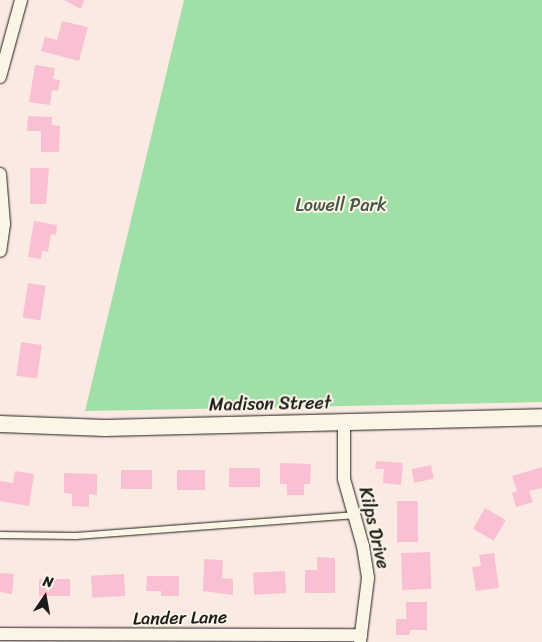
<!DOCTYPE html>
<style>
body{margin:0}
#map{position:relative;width:542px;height:642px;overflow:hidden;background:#fbeae2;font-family:Sriracha,sans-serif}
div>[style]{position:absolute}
.green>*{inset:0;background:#a0dfa7}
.building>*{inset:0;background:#f9c0d4;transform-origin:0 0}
.roads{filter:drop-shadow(0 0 1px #1c1c1c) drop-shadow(0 0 1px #1c1c1c)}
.service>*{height:6px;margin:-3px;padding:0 3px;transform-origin:3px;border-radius:3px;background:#fcf5e5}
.minor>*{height:12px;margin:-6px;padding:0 6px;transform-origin:6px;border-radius:6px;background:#fcf5e5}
.tertiary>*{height:16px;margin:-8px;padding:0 8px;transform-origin:8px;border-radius:8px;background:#fcf5e5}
span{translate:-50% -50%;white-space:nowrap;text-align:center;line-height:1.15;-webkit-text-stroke:4px #fcf5e5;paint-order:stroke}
.park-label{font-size:18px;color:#445646}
.street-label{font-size:18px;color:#1c1c1c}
.north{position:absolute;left:20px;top:572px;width:50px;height:50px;-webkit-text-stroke:4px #fcf5e5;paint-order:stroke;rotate:12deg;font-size:14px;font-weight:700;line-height:20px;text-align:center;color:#1c1c1c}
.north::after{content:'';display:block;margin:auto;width:18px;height:22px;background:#1c1c1c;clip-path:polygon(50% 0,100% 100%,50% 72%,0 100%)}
</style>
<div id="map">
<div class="green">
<i style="clip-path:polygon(184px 0,542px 0,542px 402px,85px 411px)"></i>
</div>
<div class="building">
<i style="clip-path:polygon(64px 0,84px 0,81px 9px)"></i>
<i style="clip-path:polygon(62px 21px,88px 27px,79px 61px,41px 51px,45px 37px,57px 40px)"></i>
<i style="clip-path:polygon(35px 65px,55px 68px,53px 79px,60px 80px,58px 91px,52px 90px,50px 105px,29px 102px)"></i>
<i style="clip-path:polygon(28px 116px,52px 117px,52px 125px,60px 126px,59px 152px,41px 152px,41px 131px,27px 131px)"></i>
<i style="clip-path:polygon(30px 168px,49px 168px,46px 204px,30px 204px)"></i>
<i style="clip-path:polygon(34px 221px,57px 225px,56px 235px,51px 234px,48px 252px,42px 251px,41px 259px,28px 257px)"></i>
<i style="left:28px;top:283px;width:18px;height:35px;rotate:9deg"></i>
<i style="left:21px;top:342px;width:21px;height:34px;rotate:8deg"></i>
<i style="clip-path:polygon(376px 461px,403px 463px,401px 485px,383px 483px,384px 469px,375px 469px)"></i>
<i style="clip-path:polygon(280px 463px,311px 464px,310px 484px,304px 484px,304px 495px,287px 495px,287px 484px,280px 484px)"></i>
<i style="left:431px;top:465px;width:14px;height:20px;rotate:78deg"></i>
<i style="clip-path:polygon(542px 467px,542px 488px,529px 491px,533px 502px,516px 507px,512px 493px,517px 491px,512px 476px)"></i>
<i style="left:260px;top:468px;width:19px;height:31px;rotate:90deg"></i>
<i style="left:152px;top:470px;width:19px;height:31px;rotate:90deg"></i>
<i style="left:205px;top:470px;width:20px;height:28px;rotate:90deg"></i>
<i style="clip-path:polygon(15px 471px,34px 474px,29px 506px,0 501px,0 481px,13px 483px)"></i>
<i style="clip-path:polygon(64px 473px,97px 474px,97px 495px,89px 494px,89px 507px,72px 506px,72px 494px,64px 493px)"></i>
<i style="left:397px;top:501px;width:21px;height:41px"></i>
<i style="left:485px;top:508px;width:24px;height:24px;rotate:30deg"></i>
<i style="left:430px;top:552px;width:37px;height:29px;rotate:88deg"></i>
<i style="clip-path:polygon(494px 553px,499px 588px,476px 591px,472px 567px,481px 566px,479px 555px)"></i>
<i style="clip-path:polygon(317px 557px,335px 558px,335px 593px,305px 593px,305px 570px,317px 570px)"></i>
<i style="clip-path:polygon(204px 559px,223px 560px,222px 578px,233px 579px,233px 595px,203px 591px)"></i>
<i style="left:285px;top:571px;width:22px;height:32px;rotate:87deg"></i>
<i style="clip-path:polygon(0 573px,14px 574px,12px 594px,0 592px)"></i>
<i style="left:124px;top:574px;width:22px;height:33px;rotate:87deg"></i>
<i style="clip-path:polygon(147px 576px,179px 576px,179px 596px,161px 596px,161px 591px,146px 591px)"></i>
<i style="left:39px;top:579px;width:31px;height:17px"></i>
<i style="clip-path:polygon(406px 602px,427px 602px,427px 630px,410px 630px,410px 635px,396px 635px,396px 619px,406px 619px)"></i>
</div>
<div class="roads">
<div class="service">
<i style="left:0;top:535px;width:76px;rotate:0.8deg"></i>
<i style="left:76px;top:536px;width:278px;rotate:-4.3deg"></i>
</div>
<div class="minor">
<i style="left:0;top:77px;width:80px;rotate:-74.7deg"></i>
<i style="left:0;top:174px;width:50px;rotate:85.4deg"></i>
<i style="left:4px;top:224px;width:27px;rotate:98deg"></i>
<i style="left:344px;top:422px;width:57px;rotate:90deg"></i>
<i style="left:344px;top:479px;width:70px;rotate:74.2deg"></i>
<i style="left:363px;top:546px;width:32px;rotate:81deg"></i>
<i style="left:368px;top:578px;width:64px;rotate:97.1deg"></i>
<i style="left:0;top:634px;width:361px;rotate:0.2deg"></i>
</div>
<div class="tertiary">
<i style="left:0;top:424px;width:105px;rotate:2.2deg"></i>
<i style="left:105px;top:428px;width:437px;rotate:-1.4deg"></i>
</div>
</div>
<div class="park-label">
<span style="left:341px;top:205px">Lowell Park</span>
</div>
<div class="street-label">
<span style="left:270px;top:404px;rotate:-1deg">Madison Street</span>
<span style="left:374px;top:528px;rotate:77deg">Kilps Drive</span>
<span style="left:180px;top:618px;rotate:-1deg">Lander Lane</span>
</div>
<div class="north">N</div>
</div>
